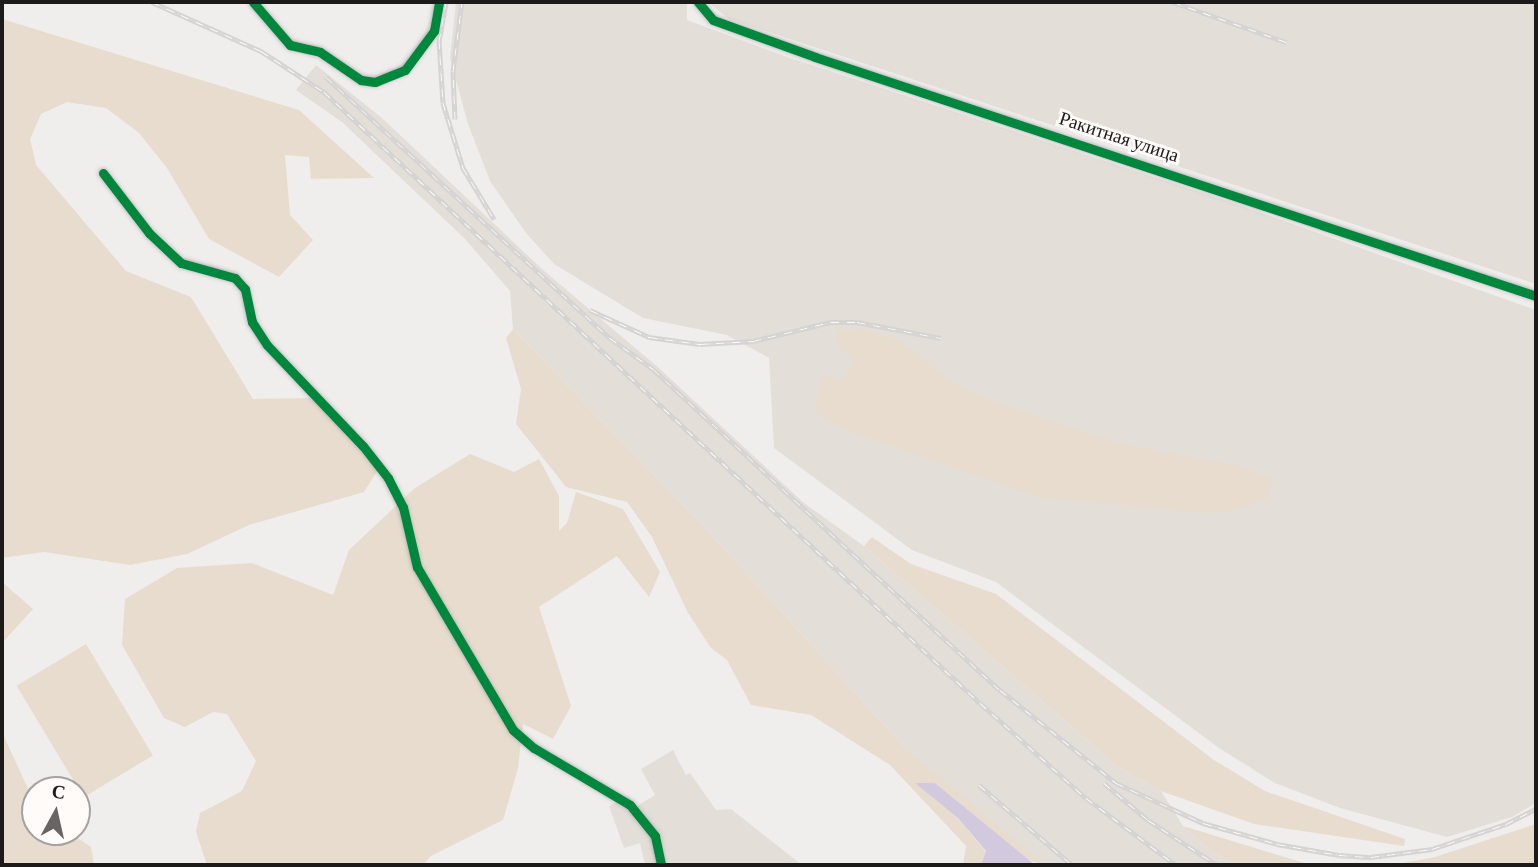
<!DOCTYPE html>
<meta charset="utf-8">
<style>
body{margin:0}
#map{position:relative;width:1538px;height:867px;overflow:hidden;background:#efeeec;font-family:"Crimson Pro",serif}
div>[style]{position:absolute}
.built>*{inset:0;background:#e4ded9}
.green>*{inset:0;background:#e8dcce;transform-origin:0 0}
.water>*{inset:0;background:#d2c9df}
.roads{filter:drop-shadow(0 0 2px #a3a3a1) drop-shadow(0 0 2px #a3a3a1)}
.minor>*{height:6px;margin:-3px;padding:0 3px;transform-origin:3px;border-radius:3px;background:#fdfcfc}
.rail>*{height:5px;margin-top:-2.5px;transform-origin:0;background:repeating-linear-gradient(90deg,#fefbf8 0 8px,#d5d4d3 0 16px);box-sizing:border-box;border-block:2px solid #d5d4d3}
.cycleway>*{height:9px;margin:-4.5px;padding:0 4.5px;transform-origin:4.5px;border-radius:4.5px;background:#00873e}
span{translate:-50% -50%;white-space:nowrap;text-align:center;line-height:1.15;-webkit-text-stroke:6px #fefbf8;paint-order:stroke}
.street-label{font-size:19px;color:#1c1b1a}
.frame{position:absolute;inset:0;border:4px solid #1c1b1a;pointer-events:none}
.north{position:absolute;left:21px;top:776px;width:70px;height:70px;box-sizing:border-box;background:#fefbf8;border:2px solid #a4a19f;border-radius:50%;rotate:8deg;font-size:19px;font-weight:700;line-height:28px;text-align:center;color:#1c1b1a}
.north::after{content:'';display:block;margin:auto;width:24px;height:32px;background:#666564;clip-path:polygon(50% 0,100% 100%,50% 72%,0 100%)}
</style>
<div id="map">
<div class="built">
<i style="clip-path:polygon(456px 2px,687px 2px,687px 20px,790px 58px,1230px 202px,1536px 310px,1536px 803px,1512px 817px,1447px 837px,1340px 808px,1275px 783px,1219px 748px,996px 582px,912px 550px,774px 448px,769px 358px,727px 335px,643px 318px,554px 264px,526px 233px,490px 181px,468px 124px,450px 58px)"></i>
<i style="clip-path:polygon(708px 2px,1536px 2px,1536px 284px,729px 19px)"></i>
<i style="clip-path:polygon(316px 65px,382px 118px,543px 270px,660px 369px,804px 503px,864px 546px,1119px 768px,1161px 791px,1183px 826px,1211px 851px,1236px 865px,1045px 865px,987px 820px,907px 750px,710px 533px,513px 329px,510px 291px,465px 239px,342px 122px,296px 90px)"></i>
<i style="clip-path:polygon(673px 750px,686px 775px,690px 773px,716px 810px,731px 809px,802px 865px,645px 865px,640px 843px,624px 848px,609px 806px,628px 796px,637px 806px,655px 795px,641px 769px)"></i>
</div>
<div class="green">
<i style="clip-path:polygon(2px 19px,299px 110px,374px 178px,311px 179px,309px 157px,285px 155px,290px 215px,313px 240px,279px 277px,209px 239px,167px 168px,139px 133px,106px 108px,67px 102px,41px 114px,30px 139px,36px 165px,126px 271px,191px 297px,253px 399px,312px 398px,378px 470px,364px 492px,249px 525px,187px 554px,130px 565px,44px 552px,2px 558px)"></i>
<i style="clip-path:polygon(513px 329px,710px 533px,907px 750px,1045px 865px,1028px 860px,935px 783px,917px 783px,958px 818px,986px 852px,981px 865px,963px 865px,966px 846px,890px 765px,811px 715px,751px 705px,727px 660px,711px 648px,688px 613px,652px 537px,627px 502px,566px 487px,516px 424px,521px 389px,506px 338px)"></i>
<i style="clip-path:polygon(861px 329px,898px 339px,948px 380px,987px 399px,1121px 444px,1241px 466px,1272px 479px,1269px 497px,1234px 511px,1201px 513px,1038px 497px,840px 428px,814px 411px,823px 374px,842px 380px,854px 361px,837px 344px,838px 330px)"></i>
<i style="clip-path:polygon(470px 454px,514px 472px,539px 459px,559px 496px,559px 531px,567px 523px,576px 492px,623px 509px,660px 572px,649px 597px,617px 556px,539px 607px,571px 706px,553px 739px,523px 724px,518px 768px,503px 820px,431px 856px,423px 865px,207px 865px,196px 832px,200px 813px,242px 791px,256px 761px,227px 714px,213px 712px,185px 727px,164px 718px,122px 645px,125px 599px,177px 568px,252px 563px,333px 595px,349px 550px,415px 488px)"></i>
<i style="clip-path:polygon(872px 537px,911px 564px,996px 594px,1214px 760px,1265px 791px,1405px 839px,1404px 846px,1254px 824px,1161px 791px,1119px 768px,864px 546px)"></i>
<i style="clip-path:polygon(2px 582px,33px 609px,2px 643px)"></i>
<i style="left:86px;top:644px;width:130px;height:81px;rotate:59deg"></i>
<i style="clip-path:polygon(2px 732px,35px 804px,35px 832px,69px 832px,91px 847px,94px 865px,2px 865px)"></i>
<i style="clip-path:polygon(1536px 824px,1534px 865px,1392px 865px,1435px 857px)"></i>
<i style="clip-path:polygon(1183px 826px,1301px 862px,1312px 865px,1236px 865px,1211px 851px)"></i>
</div>
<div class="water">
<i style="clip-path:polygon(915px 783px,935px 783px,1035px 865px,981px 865px,986px 851px,958px 818px)"></i>
</div>
<div class="roads">
<div class="minor">
<i style="left:253px;top:2px;width:57px;rotate:49.3deg"></i>
<i style="left:290px;top:45px;width:31px;rotate:13deg"></i>
<i style="left:320px;top:52px;width:50px;rotate:34.3deg"></i>
<i style="left:361px;top:80px;width:14px;rotate:8deg"></i>
<i style="left:375px;top:82px;width:32px;rotate:-22deg"></i>
<i style="left:405px;top:70px;width:49px;rotate:-53.4deg"></i>
<i style="left:434px;top:31px;width:29px;rotate:-80deg"></i>
<i style="left:698px;top:2px;width:23px;rotate:50deg"></i>
<i style="left:713px;top:20px;width:109px;rotate:19.9deg"></i>
<i style="left:815px;top:57px;width:760px;rotate:18.34deg"></i>
<i style="left:103px;top:173px;width:76px;rotate:52.5deg"></i>
<i style="left:149px;top:233px;width:44px;rotate:43.2deg"></i>
<i style="left:181px;top:263px;width:56px;rotate:15.5deg"></i>
<i style="left:235px;top:278px;width:15px;rotate:48deg"></i>
<i style="left:245px;top:289px;width:34px;rotate:78deg"></i>
<i style="left:252px;top:322px;width:27px;rotate:57deg"></i>
<i style="left:267px;top:345px;width:139px;rotate:46.5deg"></i>
<i style="left:363px;top:446px;width:41px;rotate:52deg"></i>
<i style="left:388px;top:478px;width:33px;rotate:63deg"></i>
<i style="left:403px;top:507px;width:62px;rotate:76.9deg"></i>
<i style="left:417px;top:567px;width:189px;rotate:59.5deg"></i>
<i style="left:513px;top:730px;width:28px;rotate:41deg"></i>
<i style="left:534px;top:748px;width:112px;rotate:30.7deg"></i>
<i style="left:630px;top:805px;width:40px;rotate:51deg"></i>
<i style="left:655px;top:836px;width:30px;rotate:78deg"></i>
</div>
</div>
<div class="rail">
<i style="left:152px;top:2px;width:120px;rotate:24.2deg"></i>
<i style="left:261px;top:51px;width:75px;rotate:33.1deg"></i>
<i style="left:324px;top:92px;width:896px;rotate:42.97deg"></i>
<i style="left:980px;top:703px;width:142px;rotate:41.9deg"></i>
<i style="left:1086px;top:798px;width:112px;rotate:36.7deg"></i>
<i style="left:446px;top:2px;width:40px;rotate:100deg"></i>
<i style="left:439px;top:41px;width:62px;rotate:86.3deg"></i>
<i style="left:443px;top:103px;width:68px;rotate:72.9deg"></i>
<i style="left:463px;top:168px;width:60px;rotate:58.7deg"></i>
<i style="left:1173px;top:2px;width:120px;rotate:19.5deg"></i>
<i style="left:326px;top:77px;width:386px;rotate:42.6deg"></i>
<i style="left:610px;top:338px;width:53px;rotate:35.8deg"></i>
<i style="left:653px;top:369px;width:473px;rotate:42.8deg"></i>
<i style="left:1000px;top:690px;width:149px;rotate:38.7deg"></i>
<i style="left:1116px;top:783px;width:96px;rotate:24.7deg"></i>
<i style="left:1203px;top:823px;width:77px;rotate:15.8deg"></i>
<i style="left:1277px;top:844px;width:63px;rotate:10.1deg"></i>
<i style="left:1339px;top:855px;width:32px;rotate:4deg"></i>
<i style="left:1371px;top:857px;width:62px;rotate:-7.5deg"></i>
<i style="left:1432px;top:849px;width:78px;rotate:-18.7deg"></i>
<i style="left:1506px;top:824px;width:34px;rotate:-27deg"></i>
<i style="left:455px;top:119px;width:48px;rotate:-92.4deg"></i>
<i style="left:453px;top:71px;width:70px;rotate:-82.6deg"></i>
<i style="left:590px;top:310px;width:65px;rotate:24.6deg"></i>
<i style="left:649px;top:337px;width:51px;rotate:7.8deg"></i>
<i style="left:700px;top:344px;width:53px;rotate:-3.2deg"></i>
<i style="left:753px;top:341px;width:80px;rotate:-13.7deg"></i>
<i style="left:831px;top:322px;width:26px"></i>
<i style="left:857px;top:322px;width:85px;rotate:10.9deg"></i>
<i style="left:1104px;top:783px;width:57px;rotate:40.1deg"></i>
<i style="left:1148px;top:820px;width:82px;rotate:33.1deg"></i>
<i style="left:979px;top:785px;width:123px;rotate:40.7deg"></i>
</div>
<div class="cycleway">
<i style="left:253px;top:2px;width:57px;rotate:49.3deg"></i>
<i style="left:290px;top:45px;width:31px;rotate:13deg"></i>
<i style="left:320px;top:52px;width:50px;rotate:34.3deg"></i>
<i style="left:361px;top:80px;width:14px;rotate:8deg"></i>
<i style="left:375px;top:82px;width:32px;rotate:-22deg"></i>
<i style="left:405px;top:70px;width:49px;rotate:-53.4deg"></i>
<i style="left:434px;top:31px;width:29px;rotate:-80deg"></i>
<i style="left:698px;top:2px;width:23px;rotate:50deg"></i>
<i style="left:713px;top:20px;width:109px;rotate:19.9deg"></i>
<i style="left:815px;top:57px;width:760px;rotate:18.34deg"></i>
<i style="left:103px;top:173px;width:76px;rotate:52.5deg"></i>
<i style="left:149px;top:233px;width:44px;rotate:43.2deg"></i>
<i style="left:181px;top:263px;width:56px;rotate:15.5deg"></i>
<i style="left:235px;top:278px;width:15px;rotate:48deg"></i>
<i style="left:245px;top:289px;width:34px;rotate:78deg"></i>
<i style="left:252px;top:322px;width:27px;rotate:57deg"></i>
<i style="left:267px;top:345px;width:139px;rotate:46.5deg"></i>
<i style="left:363px;top:446px;width:41px;rotate:52deg"></i>
<i style="left:388px;top:478px;width:33px;rotate:63deg"></i>
<i style="left:403px;top:507px;width:62px;rotate:76.9deg"></i>
<i style="left:417px;top:567px;width:189px;rotate:59.5deg"></i>
<i style="left:513px;top:730px;width:28px;rotate:41deg"></i>
<i style="left:534px;top:748px;width:112px;rotate:30.7deg"></i>
<i style="left:630px;top:805px;width:40px;rotate:51deg"></i>
<i style="left:655px;top:836px;width:30px;rotate:78deg"></i>
</div>
<div class="street-label">
<span style="left:1119px;top:137px;rotate:18deg">Ракитная улица</span>
</div>
<div class="frame"></div>
<div class="north">С</div>
</div>
